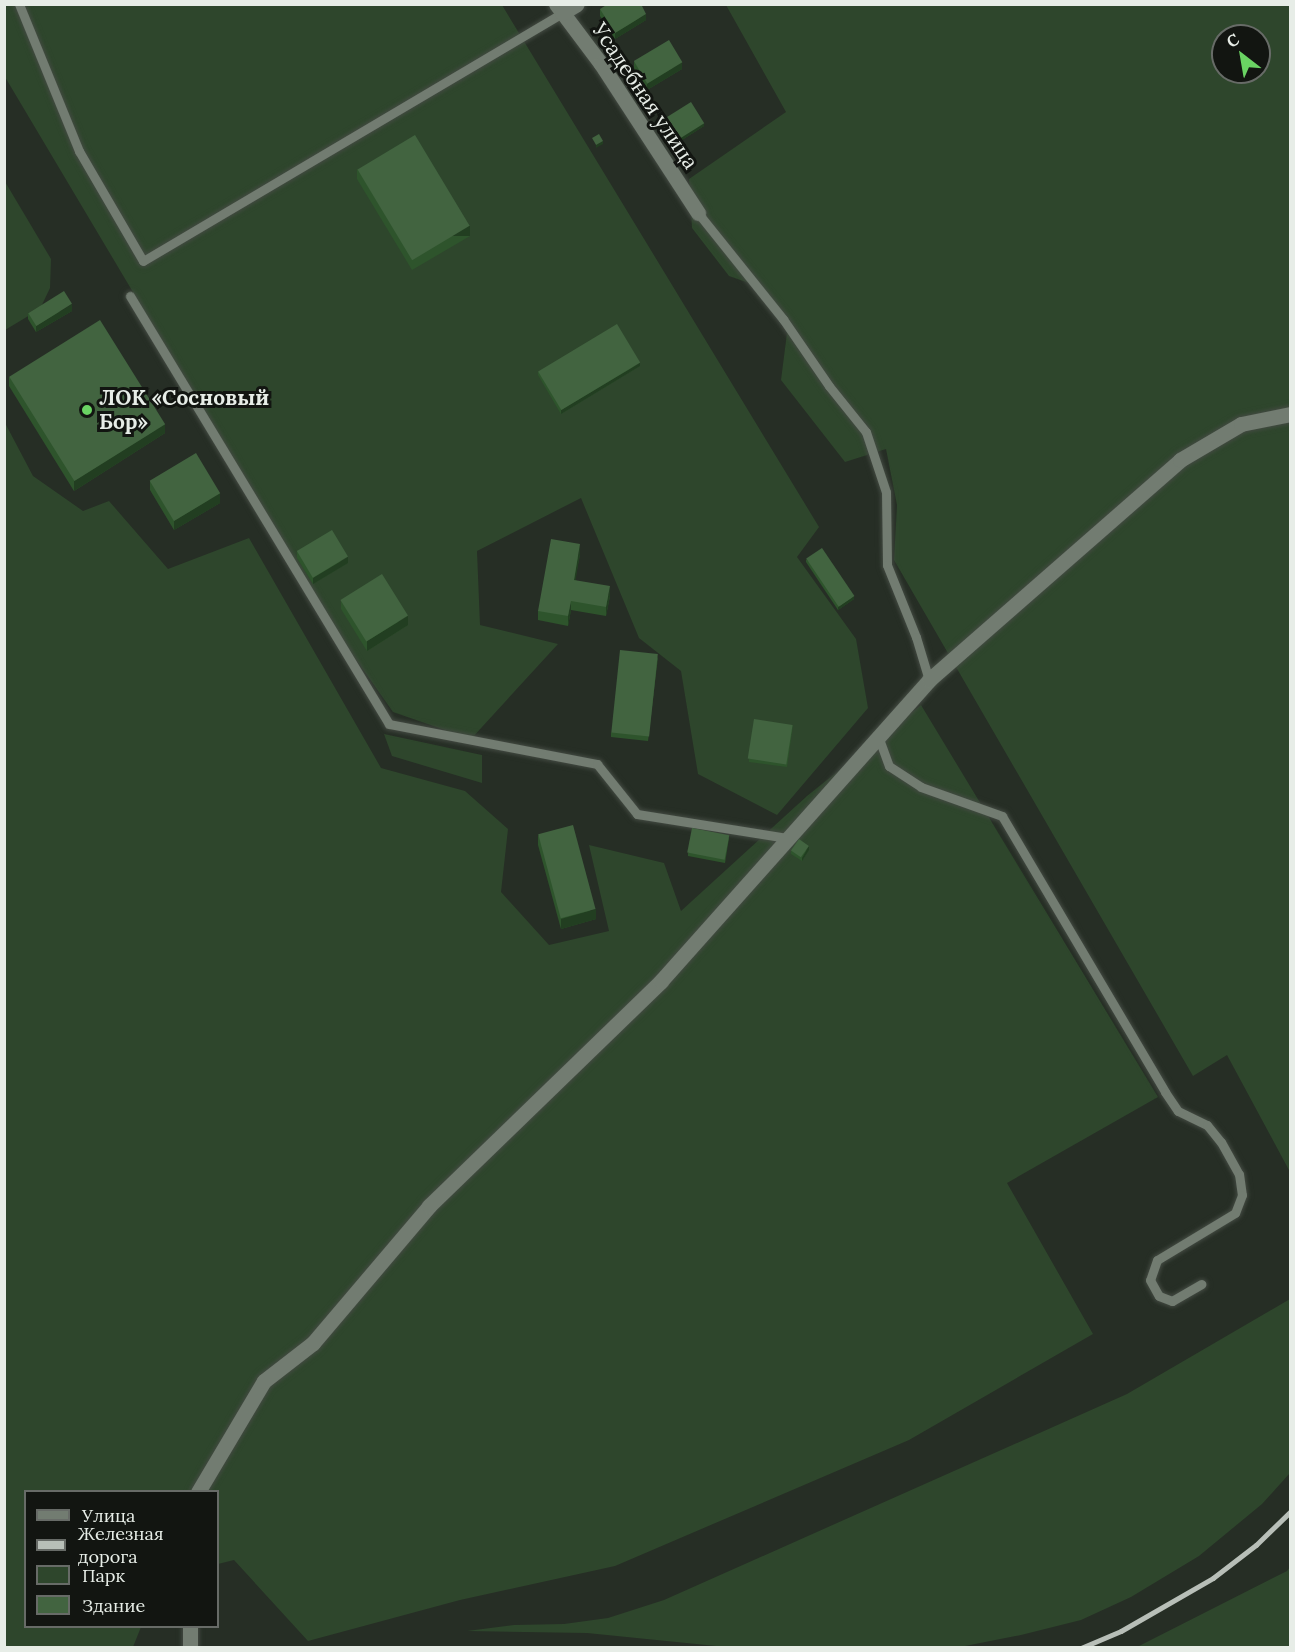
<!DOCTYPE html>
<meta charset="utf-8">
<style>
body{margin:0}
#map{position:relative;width:1295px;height:1652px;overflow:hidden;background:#262e25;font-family:Lora,serif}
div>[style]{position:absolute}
.green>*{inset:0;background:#2e462c}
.roads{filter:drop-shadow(0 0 2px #434a42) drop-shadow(0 0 2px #434a42)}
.lane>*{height:9px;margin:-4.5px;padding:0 4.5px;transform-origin:4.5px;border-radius:4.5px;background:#727c71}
.street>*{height:15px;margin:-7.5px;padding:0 7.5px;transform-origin:7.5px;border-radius:7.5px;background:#727c71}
.rail>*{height:4.5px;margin:-2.25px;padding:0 2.25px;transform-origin:2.25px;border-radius:2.25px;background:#b8bfb8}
.wall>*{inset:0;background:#2e542c}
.shaded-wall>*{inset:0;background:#223e21;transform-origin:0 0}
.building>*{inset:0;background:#426440;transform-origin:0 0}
.dots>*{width:16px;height:16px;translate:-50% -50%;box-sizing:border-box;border:3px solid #121511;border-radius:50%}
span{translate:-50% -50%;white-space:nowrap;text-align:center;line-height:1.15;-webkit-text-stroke:6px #121511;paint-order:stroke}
.street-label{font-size:21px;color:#e7ede7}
.poi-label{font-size:21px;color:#e7ede7;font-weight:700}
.left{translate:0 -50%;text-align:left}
.frame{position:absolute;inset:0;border:6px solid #e7ede7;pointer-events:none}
.legend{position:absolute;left:24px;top:1490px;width:195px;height:138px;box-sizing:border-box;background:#121511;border:2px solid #676b67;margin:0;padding:8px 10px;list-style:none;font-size:18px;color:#e7ede7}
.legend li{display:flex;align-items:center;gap:12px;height:30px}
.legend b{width:30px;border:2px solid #676b67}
.north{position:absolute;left:1211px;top:24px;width:60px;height:60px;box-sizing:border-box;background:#121511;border:2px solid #676b67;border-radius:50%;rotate:329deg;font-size:16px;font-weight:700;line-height:24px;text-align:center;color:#e7ede7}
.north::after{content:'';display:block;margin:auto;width:21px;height:27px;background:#6ad363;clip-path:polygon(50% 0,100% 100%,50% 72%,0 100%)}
</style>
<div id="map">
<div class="green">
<i style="clip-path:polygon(4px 5px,502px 5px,819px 527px,797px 557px,856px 639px,868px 708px,777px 815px,698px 774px,681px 671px,639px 638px,581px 498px,477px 551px,480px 625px,558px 644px,471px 739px,393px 712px,328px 620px,5px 77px)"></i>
<i style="clip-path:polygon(evenodd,726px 5px,1290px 5px,1290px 1172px,1227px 1055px,1193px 1076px,894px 560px,897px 505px,886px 449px,845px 462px,781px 380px,787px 333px,760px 287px,729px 276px,692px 228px,689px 179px,786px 112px,726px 5px,1223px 36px,1259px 36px,1259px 72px,1223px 72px,1223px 36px)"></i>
<i style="clip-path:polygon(4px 180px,51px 259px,50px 288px,40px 309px,5px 330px)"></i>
<i style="clip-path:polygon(4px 421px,33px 476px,83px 511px,109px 501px,168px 569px,249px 538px,381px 768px,465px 791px,508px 829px,501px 892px,549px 945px,609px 931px,589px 845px,664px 863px,681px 911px,807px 796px,921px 705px,1158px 1097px,1007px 1183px,1093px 1334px,909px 1440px,615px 1566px,460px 1600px,308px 1641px,234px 1560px,218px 1564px,218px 1492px,26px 1492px,26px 1626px,141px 1627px,133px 1647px,5px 1647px)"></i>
<i style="clip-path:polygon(384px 734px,482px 755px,482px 783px,392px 756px)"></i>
<i style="clip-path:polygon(1290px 1299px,1290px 1473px,1262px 1504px,1199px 1556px,1131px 1597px,1081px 1620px,1021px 1635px,955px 1648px,736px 1648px,587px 1633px,467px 1631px,514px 1625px,564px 1624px,608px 1618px,664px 1600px,1127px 1394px)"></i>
<i style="clip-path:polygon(1290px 1567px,1290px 1647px,1137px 1647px,1287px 1571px)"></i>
</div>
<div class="roads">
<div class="lane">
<i style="left:19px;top:4px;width:159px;rotate:67.8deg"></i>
<i style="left:79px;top:151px;width:127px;rotate:59.8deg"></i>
<i style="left:143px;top:261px;width:487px;rotate:-30.6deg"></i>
<i style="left:698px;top:213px;width:136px;rotate:51.3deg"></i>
<i style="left:783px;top:319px;width:81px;rotate:55.5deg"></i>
<i style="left:829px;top:386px;width:59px;rotate:51.2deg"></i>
<i style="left:866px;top:432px;width:63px;rotate:71.6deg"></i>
<i style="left:886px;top:492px;width:73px;rotate:89.2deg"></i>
<i style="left:887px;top:565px;width:78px;rotate:68.1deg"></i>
<i style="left:916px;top:637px;width:45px;rotate:73.2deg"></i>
<i style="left:130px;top:296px;width:500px;rotate:58.82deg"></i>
<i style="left:389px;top:724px;width:212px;rotate:10.9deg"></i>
<i style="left:597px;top:764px;width:64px;rotate:51.3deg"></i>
<i style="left:637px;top:814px;width:152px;rotate:9.1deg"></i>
<i style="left:878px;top:736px;width:32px;rotate:70deg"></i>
<i style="left:889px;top:766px;width:38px;rotate:33deg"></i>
<i style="left:921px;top:787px;width:86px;rotate:19.7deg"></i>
<i style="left:1002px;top:816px;width:321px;rotate:59.4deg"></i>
<i style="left:1165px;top:1092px;width:23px;rotate:56deg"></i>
<i style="left:1178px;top:1111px;width:32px;rotate:26deg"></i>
<i style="left:1207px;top:1125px;width:22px;rotate:51deg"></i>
<i style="left:1221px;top:1142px;width:37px;rotate:61deg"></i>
<i style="left:1239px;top:1174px;width:21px;rotate:82deg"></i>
<i style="left:1242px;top:1195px;width:19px;rotate:111deg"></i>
<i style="left:1235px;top:1213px;width:91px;rotate:148.9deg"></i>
<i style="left:1157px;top:1260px;width:21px;rotate:109deg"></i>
<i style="left:1150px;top:1280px;width:18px;rotate:61deg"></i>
<i style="left:1159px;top:1296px;width:14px;rotate:21deg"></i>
<i style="left:1172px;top:1301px;width:34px;rotate:-30deg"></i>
</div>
<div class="street">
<i style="left:556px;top:4px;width:75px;rotate:53.1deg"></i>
<i style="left:601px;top:64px;width:178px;rotate:56.9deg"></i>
<i style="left:562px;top:13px;width:17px;rotate:-31deg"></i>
<i style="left:198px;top:1492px;width:129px;rotate:-59.3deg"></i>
<i style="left:264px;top:1381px;width:62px;rotate:-37.8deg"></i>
<i style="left:313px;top:1343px;width:180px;rotate:-49.7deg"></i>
<i style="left:429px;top:1206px;width:323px;rotate:-44.1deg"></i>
<i style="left:661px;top:981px;width:403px;rotate:-48.3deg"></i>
<i style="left:929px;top:680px;width:334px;rotate:-41.2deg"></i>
<i style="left:1180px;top:460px;width:71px;rotate:-30.5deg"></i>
<i style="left:1241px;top:424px;width:50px;rotate:-11.5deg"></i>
<i style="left:190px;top:1626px;width:22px;rotate:90deg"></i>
</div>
</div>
<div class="rail">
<i style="left:489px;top:1648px;width:27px"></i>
<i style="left:1081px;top:1648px;width:43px;rotate:-23deg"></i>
<i style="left:1121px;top:1631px;width:106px;rotate:-29.9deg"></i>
<i style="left:1213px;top:1578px;width:54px;rotate:-37.5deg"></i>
<i style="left:1256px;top:1545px;width:47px;rotate:-44.1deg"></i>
</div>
<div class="wall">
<i style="clip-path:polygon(600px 9px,646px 20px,615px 39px,600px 16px)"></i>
<i style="clip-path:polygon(634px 62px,682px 69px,647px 90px,634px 68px)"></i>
<i style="clip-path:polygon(664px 119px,704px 126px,677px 143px,664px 122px)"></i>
<i style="clip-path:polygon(357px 169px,470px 236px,412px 270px,357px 179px)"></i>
<i style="clip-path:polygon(72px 311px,36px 332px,28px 319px,28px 313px)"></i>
<i style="clip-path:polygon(640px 366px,561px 414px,538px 375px,538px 372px)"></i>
<i style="clip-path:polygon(9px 377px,165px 433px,74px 491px,9px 386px)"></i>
<i style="clip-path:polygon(150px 481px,220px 503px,174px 530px,150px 490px)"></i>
<i style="clip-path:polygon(297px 551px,348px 563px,313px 584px,297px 558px)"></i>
<i style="clip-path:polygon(580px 554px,575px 580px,610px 596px,606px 616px,571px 610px,568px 626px,538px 620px,538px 611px)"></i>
<i style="clip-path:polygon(806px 559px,854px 599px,838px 610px,806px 562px)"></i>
<i style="clip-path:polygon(341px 600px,408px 625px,367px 651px,341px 609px)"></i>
<i style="clip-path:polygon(658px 657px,648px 741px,611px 737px,611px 733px)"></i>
<i style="clip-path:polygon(793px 725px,787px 767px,749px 762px,749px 759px)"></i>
<i style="clip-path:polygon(538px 835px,596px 919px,561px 929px,538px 845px)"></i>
<i style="clip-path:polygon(729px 838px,725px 863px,688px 856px,688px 853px)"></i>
<i style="clip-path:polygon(809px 850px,802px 861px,791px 854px,791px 851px)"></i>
</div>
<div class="shaded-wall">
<i style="clip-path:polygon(646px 14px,646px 20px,615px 39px,615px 33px)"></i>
<i style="clip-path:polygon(682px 62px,682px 69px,647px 90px,647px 84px)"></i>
<i style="clip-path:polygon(704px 123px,704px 126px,677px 143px,677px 139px)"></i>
<i style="clip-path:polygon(603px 141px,603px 144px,596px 148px,596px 145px)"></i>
<i style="left:470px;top:226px;width:10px;height:67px;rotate:90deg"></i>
<i style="clip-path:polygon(72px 304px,72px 311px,36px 332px,36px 326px)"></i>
<i style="clip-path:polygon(640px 363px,640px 366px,561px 414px,561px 410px)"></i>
<i style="clip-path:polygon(165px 424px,165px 433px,74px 491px,74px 481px)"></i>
<i style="clip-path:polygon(220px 493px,220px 503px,174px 530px,174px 521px)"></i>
<i style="clip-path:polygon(580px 544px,580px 554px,574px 590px,574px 580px)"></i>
<i style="clip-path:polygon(348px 557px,348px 563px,313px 584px,313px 578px)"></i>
<i style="clip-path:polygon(610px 586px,610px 596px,606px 616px,606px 607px)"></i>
<i style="clip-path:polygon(854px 596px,854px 599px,838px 610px,838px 607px)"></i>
<i style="clip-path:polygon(571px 601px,571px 610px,568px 626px,568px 616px)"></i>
<i style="clip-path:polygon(408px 616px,408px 625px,367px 651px,367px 641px)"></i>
<i style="clip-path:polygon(809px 846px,809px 850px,802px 861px,802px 858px)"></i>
<i style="clip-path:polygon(596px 909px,596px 919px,561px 929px,561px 919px)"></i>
</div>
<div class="building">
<i style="clip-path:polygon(608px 4px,641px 4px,646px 14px,615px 33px,600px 9px)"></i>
<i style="left:669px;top:40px;width:26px;height:41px;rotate:59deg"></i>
<i style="left:691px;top:102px;width:25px;height:32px;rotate:58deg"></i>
<i style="left:599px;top:134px;width:8px;height:8px;rotate:60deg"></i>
<i style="left:415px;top:135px;width:106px;height:67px;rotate:59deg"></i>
<i style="left:64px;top:291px;width:15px;height:42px;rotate:58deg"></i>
<i style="left:100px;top:320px;width:123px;height:107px;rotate:58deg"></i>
<i style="left:617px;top:324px;width:45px;height:92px;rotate:59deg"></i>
<i style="left:196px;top:453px;width:47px;height:54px;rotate:59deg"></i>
<i style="left:332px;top:530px;width:31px;height:41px;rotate:59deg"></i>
<i style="clip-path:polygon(551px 539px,580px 544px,574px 580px,610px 586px,606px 607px,571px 601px,568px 616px,538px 611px)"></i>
<i style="left:822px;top:548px;width:58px;height:19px;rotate:56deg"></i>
<i style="left:382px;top:574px;width:49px;height:49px;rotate:58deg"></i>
<i style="left:620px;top:650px;width:38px;height:83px;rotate:6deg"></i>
<i style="left:754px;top:719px;width:39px;height:40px;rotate:9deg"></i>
<i style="left:573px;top:825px;width:87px;height:36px;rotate:75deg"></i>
<i style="left:692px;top:828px;width:38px;height:25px;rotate:11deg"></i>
<i style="left:799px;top:839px;width:12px;height:14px;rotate:35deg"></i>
</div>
<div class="dots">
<i style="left:87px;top:410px;background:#6ad363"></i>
</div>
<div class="street-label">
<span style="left:645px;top:96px;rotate:56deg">Усадебная улица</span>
</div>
<div class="poi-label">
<span class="left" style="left:99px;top:410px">ЛОК «Сосновый<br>Бор»</span>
</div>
<div class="frame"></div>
<ul class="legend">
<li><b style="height:8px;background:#727c71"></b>Улица</li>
<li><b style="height:8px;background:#b8bfb8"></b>Железная дорога</li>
<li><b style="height:16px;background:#2e462c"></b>Парк</li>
<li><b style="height:16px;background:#426440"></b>Здание</li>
</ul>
<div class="north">С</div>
</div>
